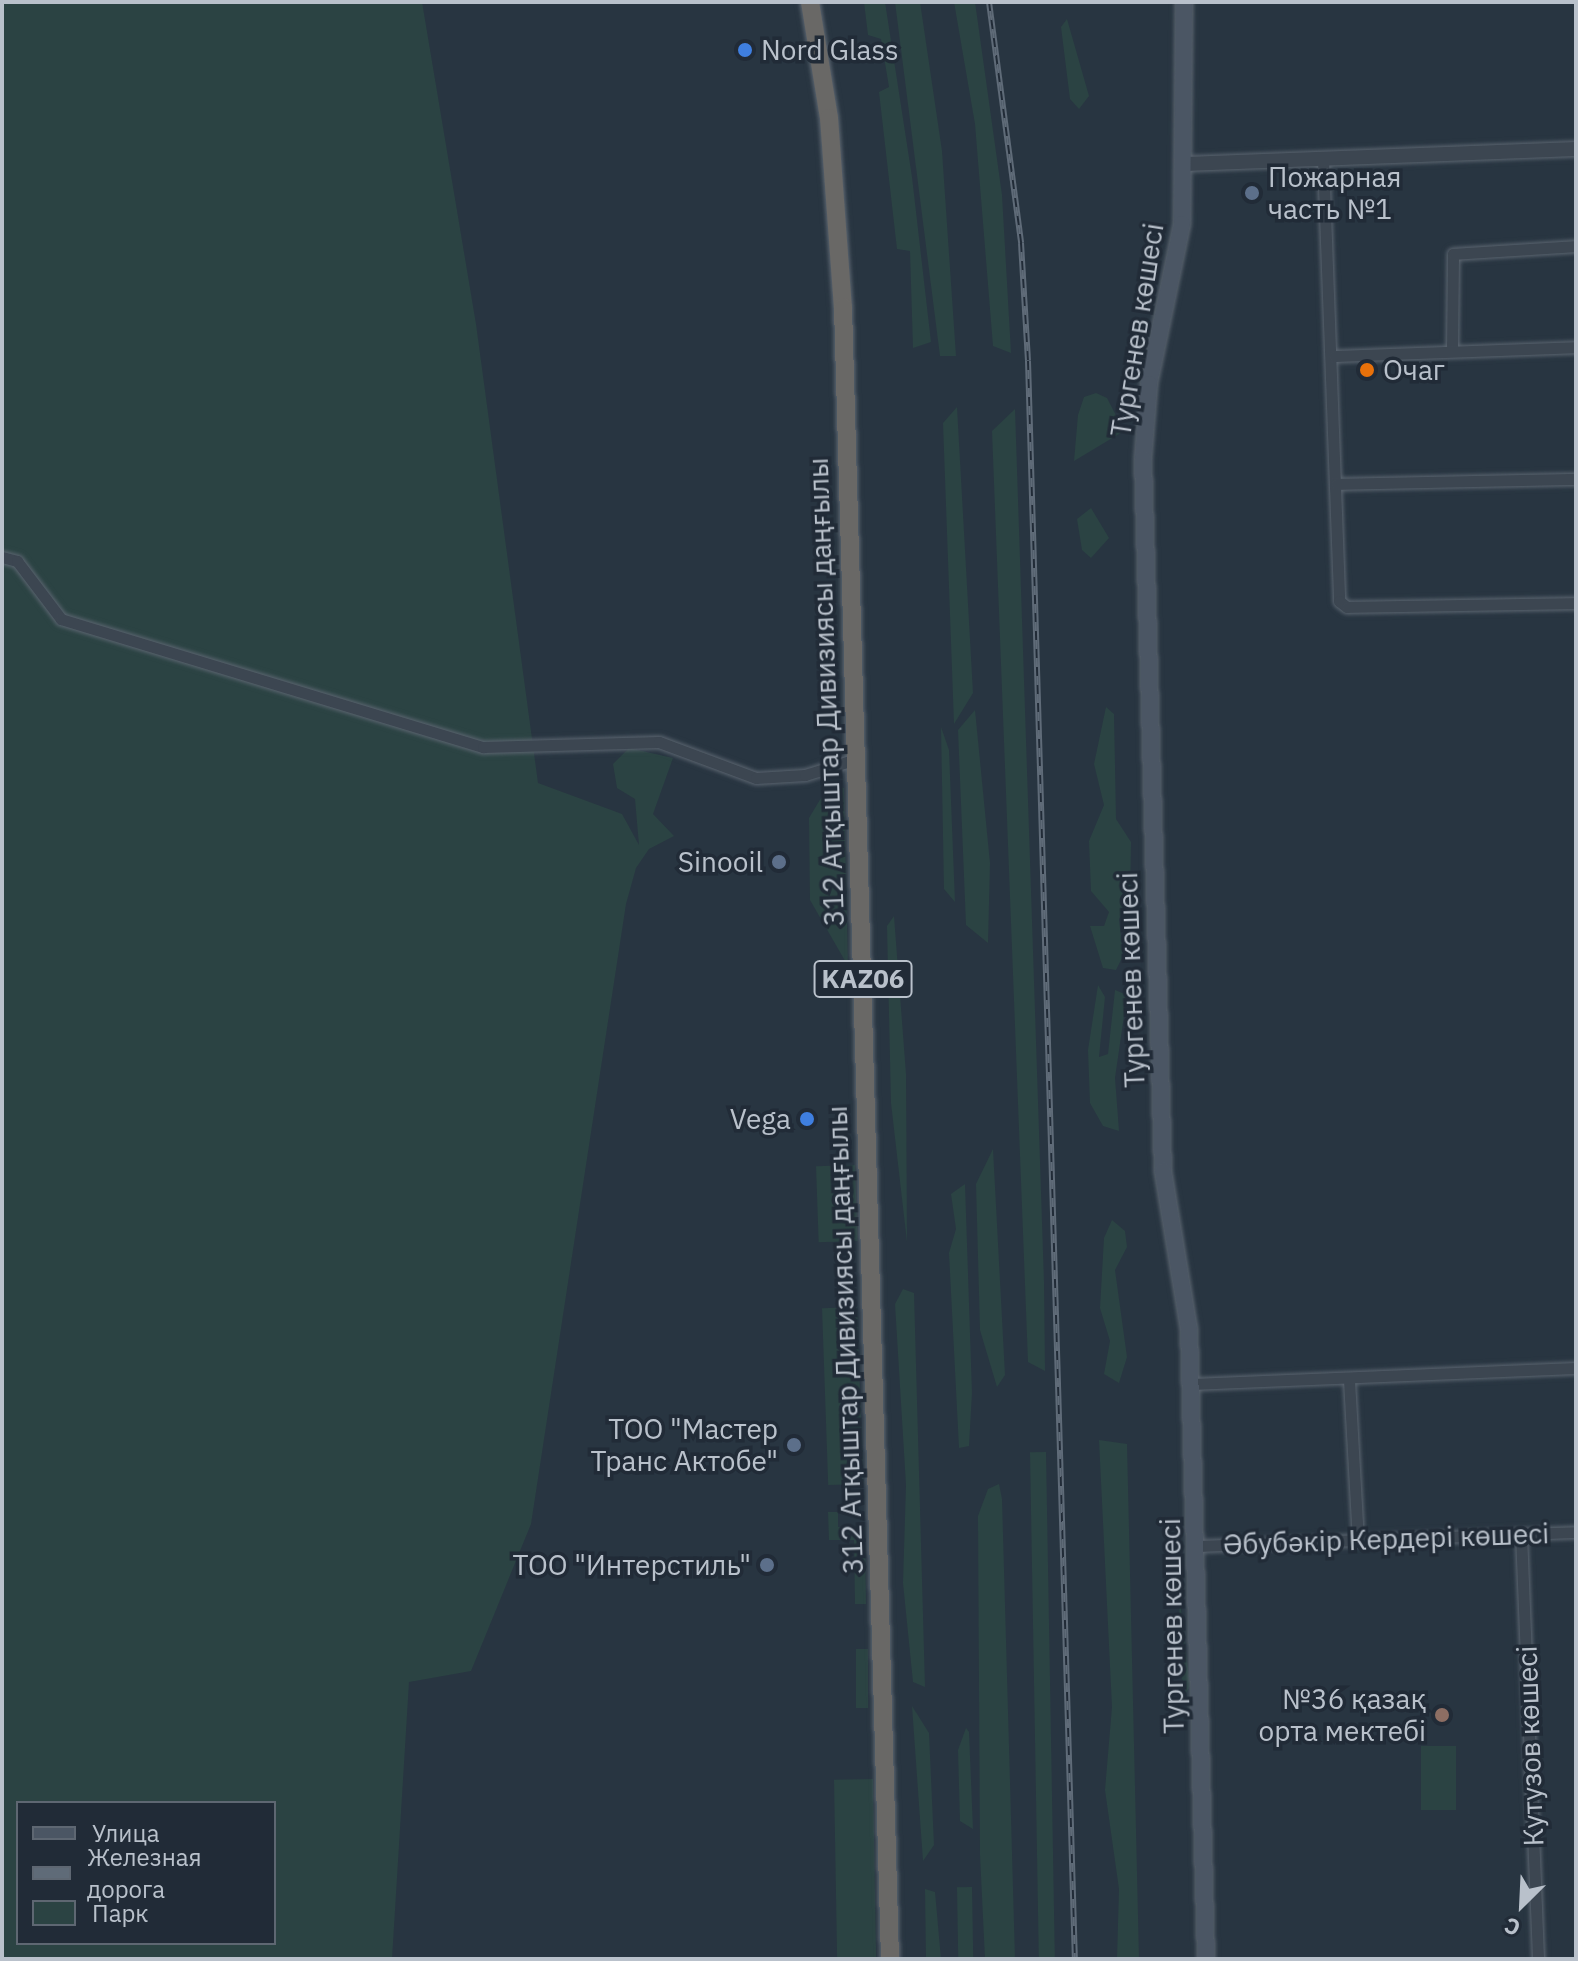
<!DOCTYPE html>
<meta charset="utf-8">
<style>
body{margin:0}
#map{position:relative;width:1578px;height:1961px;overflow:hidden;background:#283541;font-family:"IBM Plex Sans",sans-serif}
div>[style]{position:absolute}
.green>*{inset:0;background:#2b4343;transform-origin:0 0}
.roads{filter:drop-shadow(0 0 2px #5a646f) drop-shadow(0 0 2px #5a646f)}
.minor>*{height:11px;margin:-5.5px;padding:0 5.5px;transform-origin:5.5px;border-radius:5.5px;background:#3c4651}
.tertiary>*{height:14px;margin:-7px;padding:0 7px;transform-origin:7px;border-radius:7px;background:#3c4651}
.secondary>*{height:16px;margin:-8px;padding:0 8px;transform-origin:8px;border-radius:8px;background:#4b5664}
.trunk>*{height:18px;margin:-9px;padding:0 9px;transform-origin:9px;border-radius:9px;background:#696866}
.rail>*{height:6px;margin-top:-3px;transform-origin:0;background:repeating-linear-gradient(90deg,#212b37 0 9px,#5f6b78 0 18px);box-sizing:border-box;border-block:2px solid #5f6b78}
.dots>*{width:22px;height:22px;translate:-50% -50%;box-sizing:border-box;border:4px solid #212b37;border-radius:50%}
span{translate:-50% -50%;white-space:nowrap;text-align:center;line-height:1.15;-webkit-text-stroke:7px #212b37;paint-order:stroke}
.shield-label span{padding:2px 6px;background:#212b37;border:2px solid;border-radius:6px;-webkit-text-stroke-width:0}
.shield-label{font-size:26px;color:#b9c1cb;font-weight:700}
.poi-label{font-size:28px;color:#b9c1cb}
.left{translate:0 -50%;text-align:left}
.right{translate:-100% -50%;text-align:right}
.street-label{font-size:28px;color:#b9c1cb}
.frame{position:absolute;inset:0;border:4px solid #b9c1cb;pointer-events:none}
.legend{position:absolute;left:16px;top:1801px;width:260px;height:144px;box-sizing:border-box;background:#212b37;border:2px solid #5e6772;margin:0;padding:10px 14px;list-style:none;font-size:24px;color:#b9c1cb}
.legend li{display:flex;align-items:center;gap:16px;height:40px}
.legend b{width:40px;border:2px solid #5e6772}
.north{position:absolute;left:1482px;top:1865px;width:80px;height:80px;-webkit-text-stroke:6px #212b37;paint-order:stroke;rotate:204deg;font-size:22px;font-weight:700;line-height:32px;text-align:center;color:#b9c1cb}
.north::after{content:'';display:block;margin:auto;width:28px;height:36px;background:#b9c1cb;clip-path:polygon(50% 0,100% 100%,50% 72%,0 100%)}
</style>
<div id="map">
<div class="green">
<i style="clip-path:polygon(evenodd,2px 2px,422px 2px,476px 324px,538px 783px,622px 814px,639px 845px,635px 799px,617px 788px,613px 764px,629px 748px,673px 758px,653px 814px,674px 836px,649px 849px,636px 868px,626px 904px,531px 1524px,471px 1671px,409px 1682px,392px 1959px,2px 1959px,2px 2px,18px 1803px,274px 1803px,274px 1943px,18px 1943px,18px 1803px)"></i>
<i style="clip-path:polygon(864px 2px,885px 2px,912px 177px,931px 342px,913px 348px,910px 251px,897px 249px,879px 92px,889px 87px,881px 39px,868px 35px)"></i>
<i style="clip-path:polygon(895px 2px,920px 2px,942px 151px,956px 356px,940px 356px)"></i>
<i style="clip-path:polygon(954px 2px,975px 2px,1002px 195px,1011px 353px,993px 346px,975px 124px)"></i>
<i style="clip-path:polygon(1067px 19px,1089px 96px,1079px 109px,1070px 99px,1061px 27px)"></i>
<i style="clip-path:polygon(1096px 393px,1107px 398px,1124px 431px,1074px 461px,1078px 415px,1084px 397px)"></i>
<i style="clip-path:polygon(957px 407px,973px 693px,954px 724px,943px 423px)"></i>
<i style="clip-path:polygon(1015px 409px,1044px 1282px,1045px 1371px,1028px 1362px,992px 431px)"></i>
<i style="clip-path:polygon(1091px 508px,1109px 538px,1091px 558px,1082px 550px,1077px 519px)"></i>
<i style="clip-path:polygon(1106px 707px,1114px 714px,1116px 819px,1131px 842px,1130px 903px,1119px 919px,1123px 956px,1116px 970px,1103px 968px,1090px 926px,1104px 926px,1109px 912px,1091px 891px,1089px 841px,1104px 805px,1094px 764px)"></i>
<i style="clip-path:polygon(975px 710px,990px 863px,988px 943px,966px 925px,958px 730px)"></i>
<i style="clip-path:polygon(941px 727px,949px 750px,955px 902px,944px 889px)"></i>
<i style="clip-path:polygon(830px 783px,844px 788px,848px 966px,810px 900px,809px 818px)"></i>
<i style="clip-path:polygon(894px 916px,906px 1074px,907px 1242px,891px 1103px,887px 926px)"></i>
<i style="clip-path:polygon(1098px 985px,1105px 997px,1099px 1057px,1108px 1054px,1115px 990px,1127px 995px,1115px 1078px,1119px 1131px,1103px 1126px,1090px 1103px,1088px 1050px)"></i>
<i style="clip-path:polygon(993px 1149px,1005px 1375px,997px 1387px,980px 1330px,976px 1184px)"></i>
<i style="left:855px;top:1165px;width:76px;height:39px;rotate:88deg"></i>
<i style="clip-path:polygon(965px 1184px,972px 1393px,969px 1446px,959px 1448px,949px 1253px,956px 1229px,951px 1194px)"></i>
<i style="clip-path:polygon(1112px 1220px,1125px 1231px,1127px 1247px,1115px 1270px,1127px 1357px,1119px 1383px,1104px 1374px,1110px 1341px,1100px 1308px,1104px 1238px)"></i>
<i style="clip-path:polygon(903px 1289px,914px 1293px,925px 1687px,913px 1682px,903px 1583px,906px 1485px,895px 1304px)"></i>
<i style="left:857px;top:1307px;width:177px;height:35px;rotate:88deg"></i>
<i style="clip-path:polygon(1099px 1440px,1127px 1444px,1139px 1959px,1117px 1959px,1119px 1889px,1105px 1790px,1112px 1707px)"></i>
<i style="left:1046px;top:1452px;width:507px;height:16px;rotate:89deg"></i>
<i style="clip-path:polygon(999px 1484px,1002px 1499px,1015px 1959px,985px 1959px,980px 1855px,978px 1516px,988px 1489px)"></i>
<i style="clip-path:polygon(828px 1512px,838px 1512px,838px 1527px,865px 1527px,866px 1604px,855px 1604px,854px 1540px,829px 1540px)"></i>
<i style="clip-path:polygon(1180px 1601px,1190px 1686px,1186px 1693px,1176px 1658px)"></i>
<i style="left:856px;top:1649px;width:12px;height:59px"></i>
<i style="clip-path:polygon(912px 1706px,929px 1733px,934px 1845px,923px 1861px)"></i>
<i style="clip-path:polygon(966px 1728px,969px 1732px,973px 1829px,960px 1821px,958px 1750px)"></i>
<i style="left:1456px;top:1746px;width:64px;height:35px;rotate:90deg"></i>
<i style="left:873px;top:1779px;width:180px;height:39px;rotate:89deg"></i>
<i style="left:972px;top:1887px;width:72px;height:15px;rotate:89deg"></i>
<i style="clip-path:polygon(925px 1889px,935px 1892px,941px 1959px,926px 1959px)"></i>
</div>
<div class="roads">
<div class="minor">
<i style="left:1323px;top:159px;width:442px;rotate:87.9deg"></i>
<i style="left:1339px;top:601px;width:10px;rotate:37deg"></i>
<i style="left:1347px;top:607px;width:229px;rotate:-1deg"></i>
<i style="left:1452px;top:351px;width:97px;rotate:-89.4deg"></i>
<i style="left:1453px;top:254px;width:123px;rotate:-3.7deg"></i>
<i style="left:1334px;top:356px;width:242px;rotate:-2.1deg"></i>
<i style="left:1336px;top:484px;width:240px;rotate:-1.2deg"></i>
<i style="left:2px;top:557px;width:16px;rotate:15deg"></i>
<i style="left:17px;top:561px;width:73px;rotate:52.8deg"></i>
<i style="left:61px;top:619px;width:441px;rotate:16.9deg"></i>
<i style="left:483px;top:747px;width:176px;rotate:-1.6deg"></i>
<i style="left:659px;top:742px;width:103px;rotate:20.4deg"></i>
<i style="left:756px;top:778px;width:49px;rotate:-3.5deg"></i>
<i style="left:805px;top:775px;width:53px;rotate:-17.4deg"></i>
<i style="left:1349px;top:1380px;width:159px;rotate:86.8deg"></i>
<i style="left:1191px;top:1384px;width:385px;rotate:-2.4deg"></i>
<i style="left:1521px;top:1534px;width:425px;rotate:87.7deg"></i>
<i style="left:1196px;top:1546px;width:380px;rotate:-2.1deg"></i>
</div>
<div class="tertiary">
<i style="left:1186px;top:164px;width:390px;rotate:-2.2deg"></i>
</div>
<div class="secondary">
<i style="left:1184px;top:2px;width:222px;rotate:90.5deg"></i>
<i style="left:1182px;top:224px;width:163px;rotate:101.7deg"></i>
<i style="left:1149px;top:384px;width:75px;rotate:94.6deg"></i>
<i style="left:1143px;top:459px;width:712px;rotate:88.39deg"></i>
<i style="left:1163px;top:1171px;width:160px;rotate:80.7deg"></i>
<i style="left:1189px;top:1329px;width:630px;rotate:88.45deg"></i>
</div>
<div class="trunk">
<i style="left:810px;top:2px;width:118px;rotate:80.7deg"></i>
<i style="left:829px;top:118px;width:190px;rotate:85.8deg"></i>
<i style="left:843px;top:307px;width:1653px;rotate:88.37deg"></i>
</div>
</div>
<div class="rail">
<i style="left:989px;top:2px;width:243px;rotate:82.4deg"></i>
<i style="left:1021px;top:243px;width:118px;rotate:86.6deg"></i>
<i style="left:1028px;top:361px;width:1599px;rotate:88.32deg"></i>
</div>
<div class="dots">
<i style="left:745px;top:50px;background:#3f7fe0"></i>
<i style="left:1252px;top:193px;background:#5c6f8a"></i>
<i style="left:1367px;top:370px;background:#e8710a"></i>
<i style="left:779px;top:862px;background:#5c6f8a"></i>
<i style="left:807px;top:1119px;background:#3f7fe0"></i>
<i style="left:794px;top:1445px;background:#5c6f8a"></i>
<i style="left:767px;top:1565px;background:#5c6f8a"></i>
<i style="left:1442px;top:1715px;background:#8d6e63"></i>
</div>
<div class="shield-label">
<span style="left:863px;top:979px">KАZ06</span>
</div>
<div class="poi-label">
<span class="left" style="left:761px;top:50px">Nord Glass</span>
<span class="left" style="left:1268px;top:193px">Пожарная<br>часть №1</span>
<span class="left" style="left:1383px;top:370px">Очаг</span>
<span class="right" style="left:763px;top:862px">Sinooil</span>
<span class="right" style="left:791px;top:1119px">Vega</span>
<span class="right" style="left:778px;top:1445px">ТОО "Мастер<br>Транс Актобе"</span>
<span class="right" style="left:751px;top:1565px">ТОО "Интерстиль"</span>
<span class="right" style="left:1426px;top:1715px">№36 қазақ<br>орта мектебі</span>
</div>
<div class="street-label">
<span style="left:1137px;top:330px;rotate:-81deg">Тургенев көшесі</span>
<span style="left:826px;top:692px;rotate:-92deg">312 Атқыштар Дивизиясы даңғылы</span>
<span style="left:1131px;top:980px;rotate:-92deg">Тургенев көшесі</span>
<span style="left:845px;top:1340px;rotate:-92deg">312 Атқыштар Дивизиясы даңғылы</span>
<span style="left:1386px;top:1539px;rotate:-2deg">Әбубәкір Кердері көшесі</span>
<span style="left:1172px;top:1626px;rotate:-91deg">Тургенев көшесі</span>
<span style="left:1530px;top:1746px;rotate:-92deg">Кутузов көшесі</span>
</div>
<div class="frame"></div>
<ul class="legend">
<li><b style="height:10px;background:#4b5664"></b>Улица</li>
<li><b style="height:10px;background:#5f6b78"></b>Железная дорога</li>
<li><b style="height:22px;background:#2b4343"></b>Парк</li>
</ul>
<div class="north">С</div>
</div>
